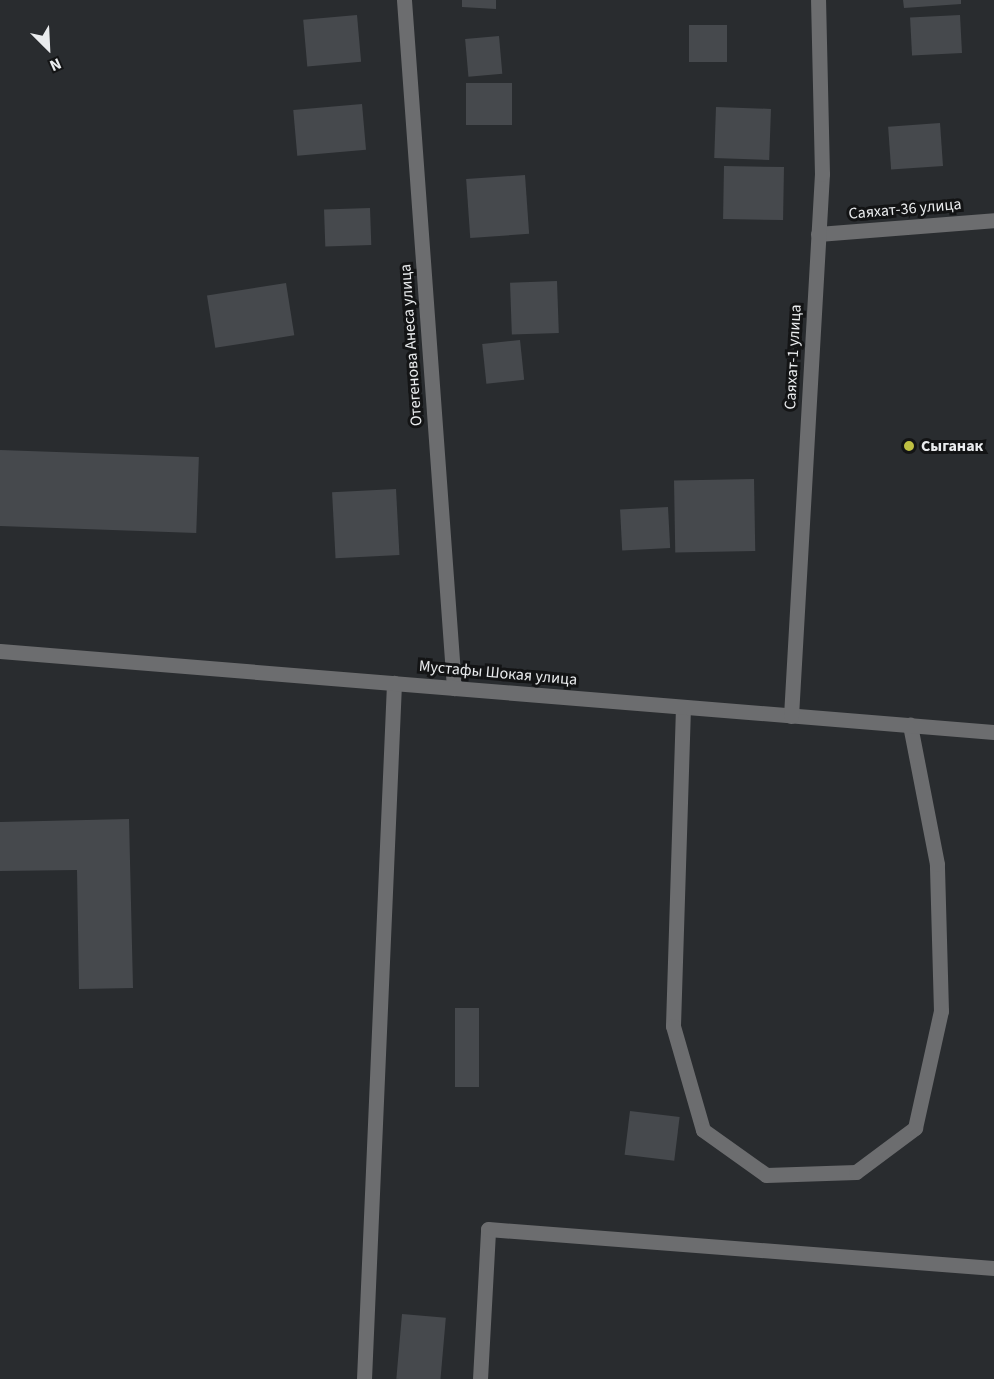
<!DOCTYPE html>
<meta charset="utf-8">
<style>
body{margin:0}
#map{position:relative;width:994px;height:1379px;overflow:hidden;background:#292c2f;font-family:"Source Sans 3",sans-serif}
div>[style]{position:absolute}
.building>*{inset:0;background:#46494d;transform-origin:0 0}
.lane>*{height:15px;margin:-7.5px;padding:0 7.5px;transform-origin:7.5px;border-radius:7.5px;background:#6c6d6f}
.street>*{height:15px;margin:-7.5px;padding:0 7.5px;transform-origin:7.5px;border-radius:7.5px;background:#6c6d6f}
.dots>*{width:16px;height:16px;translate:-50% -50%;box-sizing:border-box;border:3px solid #131415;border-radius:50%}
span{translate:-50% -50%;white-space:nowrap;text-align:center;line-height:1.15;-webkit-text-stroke:6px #131415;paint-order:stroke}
.street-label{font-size:16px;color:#eaecee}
.poi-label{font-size:16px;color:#eaecee;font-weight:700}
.left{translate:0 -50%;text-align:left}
.north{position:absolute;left:18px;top:18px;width:60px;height:60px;-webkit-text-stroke:4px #131415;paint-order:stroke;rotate:156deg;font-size:16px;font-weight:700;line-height:24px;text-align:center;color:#eaecee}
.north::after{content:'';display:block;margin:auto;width:21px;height:27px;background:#eaecee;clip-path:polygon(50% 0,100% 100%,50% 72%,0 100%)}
</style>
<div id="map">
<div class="building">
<i style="clip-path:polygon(462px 0,496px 0,496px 9px,462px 7px)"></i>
<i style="clip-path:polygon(903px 0,961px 0,961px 4px,904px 8px)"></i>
<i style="left:357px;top:15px;width:47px;height:54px;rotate:85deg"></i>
<i style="left:960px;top:15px;width:38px;height:50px;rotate:87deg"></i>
<i style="left:689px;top:25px;width:38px;height:37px"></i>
<i style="left:499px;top:36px;width:38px;height:34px;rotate:85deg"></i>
<i style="left:466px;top:83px;width:46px;height:42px"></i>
<i style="left:362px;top:104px;width:46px;height:69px;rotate:85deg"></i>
<i style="left:716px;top:107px;width:55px;height:51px;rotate:2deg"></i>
<i style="left:940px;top:123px;width:43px;height:52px;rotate:86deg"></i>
<i style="left:724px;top:166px;width:60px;height:53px;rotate:1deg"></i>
<i style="left:525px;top:175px;width:59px;height:59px;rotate:86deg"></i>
<i style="left:370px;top:208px;width:37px;height:46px;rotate:88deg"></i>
<i style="left:557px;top:281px;width:52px;height:47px;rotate:88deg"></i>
<i style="left:286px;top:283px;width:53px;height:80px;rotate:81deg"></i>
<i style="left:520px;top:340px;width:40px;height:38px;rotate:84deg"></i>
<i style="left:0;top:450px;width:199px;height:76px;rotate:2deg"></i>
<i style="left:754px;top:479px;width:72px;height:80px;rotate:89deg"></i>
<i style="left:396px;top:489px;width:66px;height:64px;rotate:87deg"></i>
<i style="left:668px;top:507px;width:41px;height:48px;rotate:87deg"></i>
<i style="clip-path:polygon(129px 819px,133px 988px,79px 989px,77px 870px,0 871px,0 822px)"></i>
<i style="left:455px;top:1008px;width:24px;height:79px"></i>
<i style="left:630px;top:1111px;width:50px;height:44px;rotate:7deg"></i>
<i style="left:402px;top:1314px;width:44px;height:65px;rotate:5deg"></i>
</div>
<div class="lane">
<i style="left:683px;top:707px;width:319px;rotate:91.8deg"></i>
<i style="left:673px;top:1026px;width:108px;rotate:73.9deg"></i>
<i style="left:703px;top:1130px;width:77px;rotate:35.5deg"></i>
<i style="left:766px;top:1175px;width:90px;rotate:-1.9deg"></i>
<i style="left:856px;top:1172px;width:74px;rotate:-36.7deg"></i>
<i style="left:915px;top:1128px;width:120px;rotate:-77.5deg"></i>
<i style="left:941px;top:1011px;width:147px;rotate:-91.6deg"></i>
<i style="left:937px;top:864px;width:142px;rotate:-101deg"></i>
<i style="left:364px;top:1379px;width:697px;rotate:-87.53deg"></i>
<i style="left:480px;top:1379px;width:150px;rotate:-86.9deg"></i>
<i style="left:488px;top:1229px;width:508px;rotate:4.41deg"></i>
</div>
<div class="street">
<i style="left:404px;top:0;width:690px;rotate:85.84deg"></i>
<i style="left:818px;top:234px;width:177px;rotate:-4.5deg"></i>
<i style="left:0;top:651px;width:997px;rotate:4.66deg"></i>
<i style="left:791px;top:716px;width:543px;rotate:-86.73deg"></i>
<i style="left:822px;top:174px;width:174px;rotate:-91.3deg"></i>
</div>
<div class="dots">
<i style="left:909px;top:446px;background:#bebf42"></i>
</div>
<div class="street-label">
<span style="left:905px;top:209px;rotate:-5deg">Саяхат-36 улица</span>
<span style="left:411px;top:345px;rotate:-94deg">Отегенова Анеса улица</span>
<span style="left:793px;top:357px;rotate:-87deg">Саяхат-1 улица</span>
<span style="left:498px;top:673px;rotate:5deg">Мустафы Шокая улица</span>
</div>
<div class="poi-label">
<span class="left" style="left:921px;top:446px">Сыганак</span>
</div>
<div class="north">N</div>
</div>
